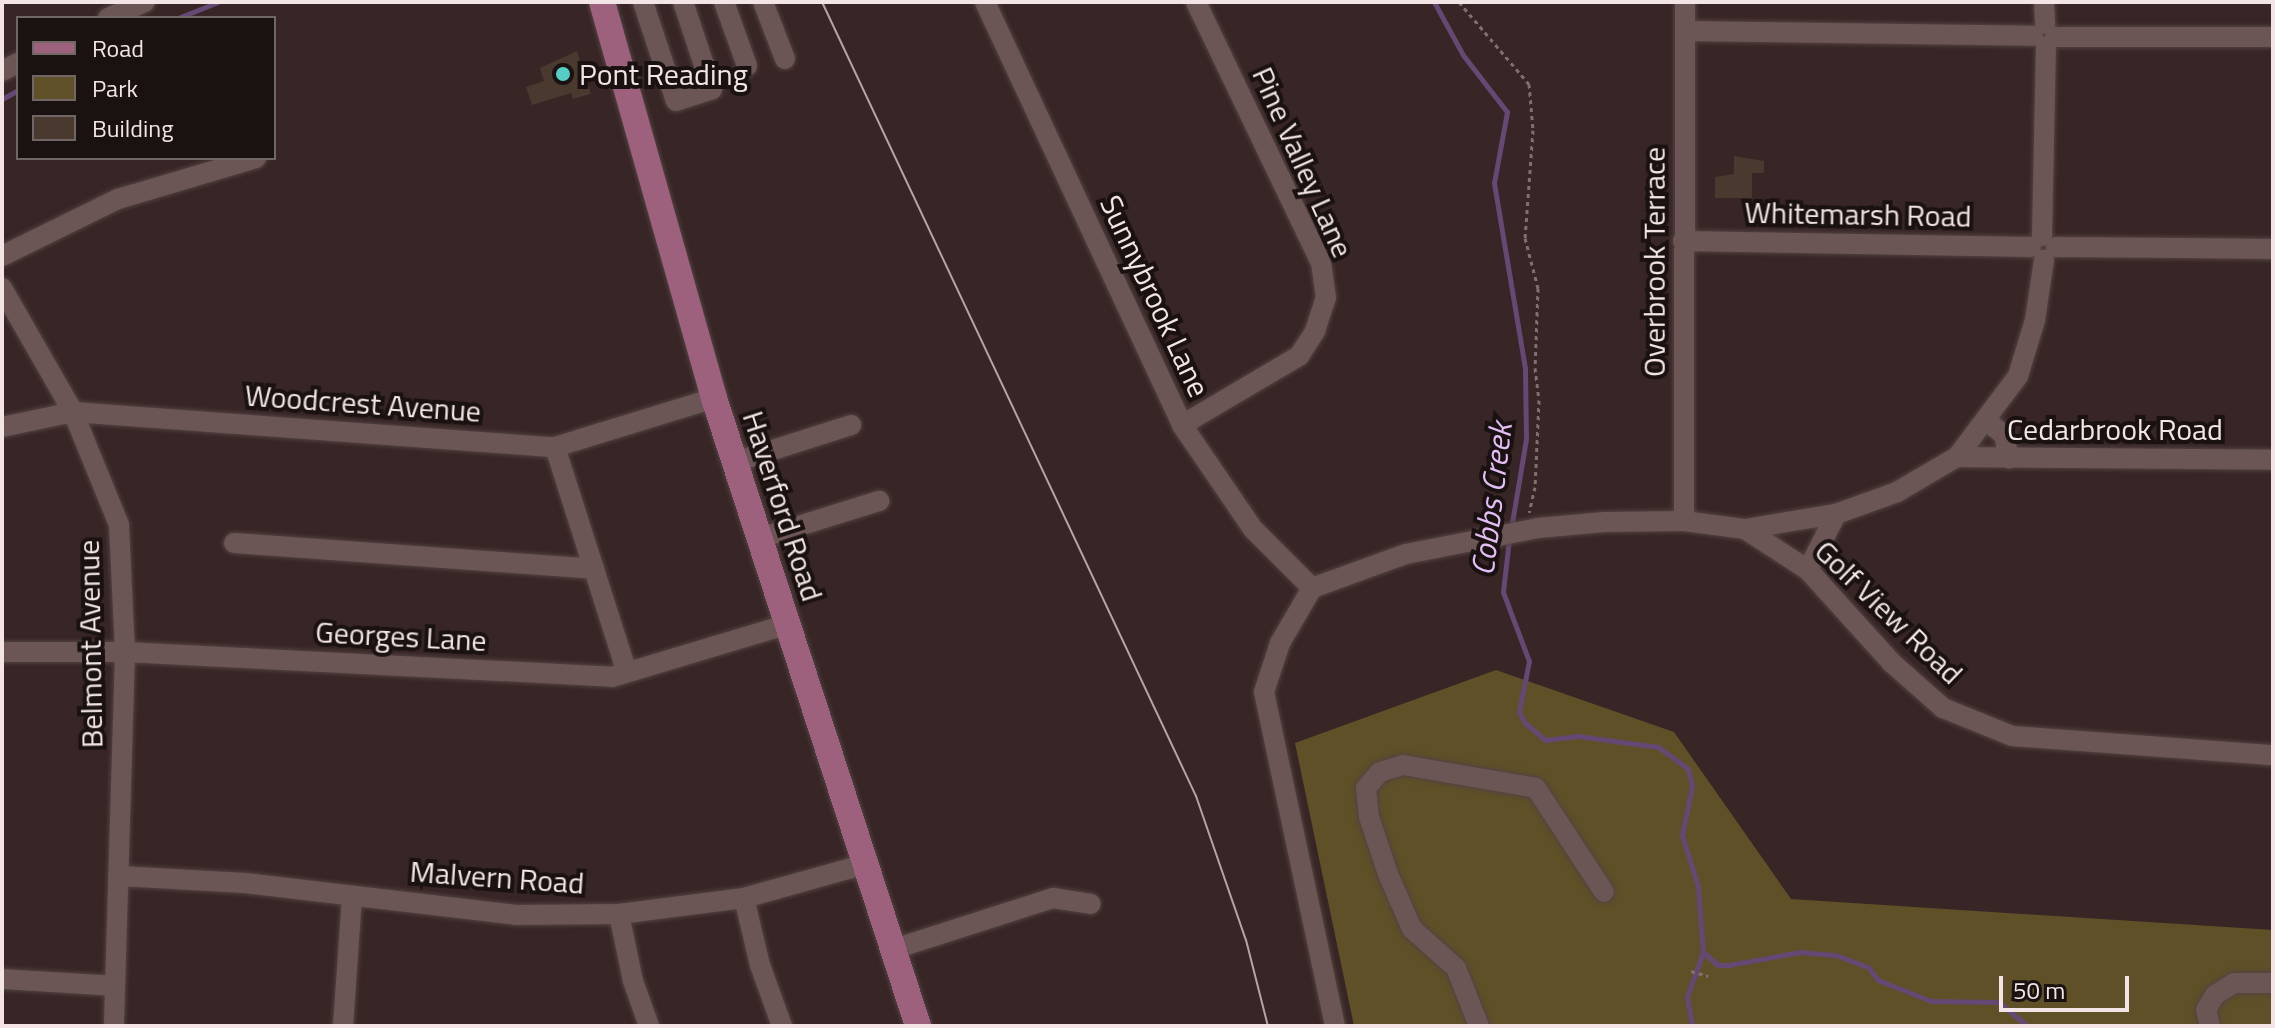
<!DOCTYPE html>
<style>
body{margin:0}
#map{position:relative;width:2275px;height:1028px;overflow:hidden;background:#382525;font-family:"Titillium Web",sans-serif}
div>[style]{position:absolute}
.green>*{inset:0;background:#5f5028}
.stream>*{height:5px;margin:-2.5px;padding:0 2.5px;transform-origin:2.5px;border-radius:2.5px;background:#654874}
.building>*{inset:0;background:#4a392f}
.path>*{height:3px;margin-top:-1.5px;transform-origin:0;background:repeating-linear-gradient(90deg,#817070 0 4px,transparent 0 8px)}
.roads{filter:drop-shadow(0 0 2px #524242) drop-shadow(0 0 2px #524242)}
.minor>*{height:20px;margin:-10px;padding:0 10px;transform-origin:10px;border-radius:10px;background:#6c5655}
.major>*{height:26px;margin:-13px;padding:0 13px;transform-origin:13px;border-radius:13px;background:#9e617d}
.tram>*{height:2px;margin:-1px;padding:0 1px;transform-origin:1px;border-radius:1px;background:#b4a5a5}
.dots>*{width:22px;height:22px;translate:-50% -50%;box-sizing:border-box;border:4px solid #1a1111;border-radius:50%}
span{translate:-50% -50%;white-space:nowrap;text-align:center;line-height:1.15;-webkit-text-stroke:8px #1a1111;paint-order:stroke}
.poi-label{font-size:30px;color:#f3e5e5}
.left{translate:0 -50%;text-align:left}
.street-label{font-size:30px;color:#f3e5e5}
.water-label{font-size:32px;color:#e3bef6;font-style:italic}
.frame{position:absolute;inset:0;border:4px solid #f3e5e5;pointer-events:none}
.legend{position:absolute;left:16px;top:16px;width:260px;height:144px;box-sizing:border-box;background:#1a1111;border:2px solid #716666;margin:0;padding:10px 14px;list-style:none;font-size:24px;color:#f3e5e5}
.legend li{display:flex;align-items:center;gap:16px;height:40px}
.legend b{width:40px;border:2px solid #716666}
.scale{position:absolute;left:1999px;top:976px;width:130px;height:36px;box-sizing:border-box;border:4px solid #f3e5e5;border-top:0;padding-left:10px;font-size:24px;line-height:28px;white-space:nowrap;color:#f3e5e5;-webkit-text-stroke:6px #1a1111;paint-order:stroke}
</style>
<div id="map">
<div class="green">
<i style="clip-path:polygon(1496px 670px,1674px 732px,1791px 899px,2273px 930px,2273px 1026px,1354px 1026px,1295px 743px)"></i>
</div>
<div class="stream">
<i style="left:1434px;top:2px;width:60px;rotate:61.3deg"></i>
<i style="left:1463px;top:55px;width:72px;rotate:52.3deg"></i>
<i style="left:1507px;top:112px;width:72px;rotate:100.4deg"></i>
<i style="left:1494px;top:183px;width:188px;rotate:80.5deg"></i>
<i style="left:1525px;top:368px;width:71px;rotate:89.2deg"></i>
<i style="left:1526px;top:439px;width:91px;rotate:99.5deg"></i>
<i style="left:178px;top:18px;width:43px;rotate:-21.8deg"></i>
<i style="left:2px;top:99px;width:18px;rotate:-29deg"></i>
<i style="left:1509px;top:539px;width:53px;rotate:96.5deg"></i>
<i style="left:1503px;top:592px;width:74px;rotate:69.4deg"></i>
<i style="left:1529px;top:661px;width:52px;rotate:101.1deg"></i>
<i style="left:1519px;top:712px;width:13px;rotate:61deg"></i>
<i style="left:1525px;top:723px;width:26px;rotate:40deg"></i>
<i style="left:1545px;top:740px;width:33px;rotate:-7deg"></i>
<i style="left:1578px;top:736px;width:81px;rotate:7.8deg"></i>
<i style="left:1658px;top:747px;width:37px;rotate:36deg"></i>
<i style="left:1688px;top:769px;width:17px;rotate:77deg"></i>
<i style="left:1692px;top:786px;width:50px;rotate:101.5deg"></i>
<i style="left:1682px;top:835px;width:54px;rotate:72.9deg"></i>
<i style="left:1698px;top:887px;width:65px;rotate:85.6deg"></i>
<i style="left:1703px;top:952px;width:48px;rotate:109.6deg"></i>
<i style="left:1687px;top:997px;width:29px;rotate:80deg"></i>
<i style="left:1704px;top:953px;width:18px;rotate:41deg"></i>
<i style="left:1718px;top:965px;width:11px"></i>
<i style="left:1729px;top:965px;width:72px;rotate:-10.4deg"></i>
<i style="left:1800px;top:952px;width:36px;rotate:5deg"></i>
<i style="left:1836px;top:955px;width:34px;rotate:21deg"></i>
<i style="left:1868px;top:967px;width:16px;rotate:52deg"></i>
<i style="left:1878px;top:980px;width:57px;rotate:21.6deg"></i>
<i style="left:1931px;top:1001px;width:67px;rotate:0.9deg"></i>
<i style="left:1998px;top:1002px;width:38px;rotate:39deg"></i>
</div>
<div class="building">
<i style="clip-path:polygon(577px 51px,591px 94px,573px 99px,571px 93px,532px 105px,526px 87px,544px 81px,540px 68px)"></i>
<i style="clip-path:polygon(1734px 156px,1764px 161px,1764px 173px,1752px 173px,1752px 198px,1715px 198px,1715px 177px,1734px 174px)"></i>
</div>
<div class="path">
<i style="left:1459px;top:2px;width:108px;rotate:49.5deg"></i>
<i style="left:1529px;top:84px;width:46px;rotate:85deg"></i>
<i style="left:1533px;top:130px;width:108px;rotate:94.2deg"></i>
<i style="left:1525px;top:238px;width:52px;rotate:75.4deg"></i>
<i style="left:1538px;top:288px;width:80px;rotate:92.1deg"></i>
<i style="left:1535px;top:368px;width:32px;rotate:83deg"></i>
<i style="left:1539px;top:400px;width:87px;rotate:92.6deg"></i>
<i style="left:1535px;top:487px;width:26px;rotate:103deg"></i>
<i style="left:1691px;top:971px;width:18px;rotate:16deg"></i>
</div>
<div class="roads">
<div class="minor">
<i style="left:643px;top:2px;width:104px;rotate:71.6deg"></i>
<i style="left:676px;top:101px;width:38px;rotate:-18deg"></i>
<i style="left:712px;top:89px;width:92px;rotate:-108.4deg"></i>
<i style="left:724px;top:2px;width:68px;rotate:70.2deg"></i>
<i style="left:763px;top:2px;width:61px;rotate:68.9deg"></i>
<i style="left:985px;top:2px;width:467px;rotate:65deg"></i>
<i style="left:1182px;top:425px;width:126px;rotate:55.7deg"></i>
<i style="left:1253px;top:529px;width:83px;rotate:45deg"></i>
<i style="left:2044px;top:2px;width:22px;rotate:87deg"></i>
<i style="left:108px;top:18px;width:40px;rotate:-23.4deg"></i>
<i style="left:1685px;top:31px;width:348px;rotate:0.8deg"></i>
<i style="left:2055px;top:37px;width:218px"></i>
<i style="left:2px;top:71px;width:18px;rotate:-27deg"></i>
<i style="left:2042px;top:236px;width:190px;rotate:-88.8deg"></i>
<i style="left:1683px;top:241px;width:348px;rotate:1deg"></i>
<i style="left:2056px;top:247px;width:217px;rotate:0.5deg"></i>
<i style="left:2px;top:256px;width:129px;rotate:-26.2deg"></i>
<i style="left:118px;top:199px;width:144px;rotate:-16.5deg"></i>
<i style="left:2px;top:288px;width:143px;rotate:60.2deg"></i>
<i style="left:73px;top:412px;width:122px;rotate:67.8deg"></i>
<i style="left:119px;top:525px;width:127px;rotate:87.3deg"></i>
<i style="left:125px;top:652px;width:374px;rotate:91.7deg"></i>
<i style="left:1988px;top:422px;width:21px;rotate:39deg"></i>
<i style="left:2004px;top:435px;width:24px;rotate:78deg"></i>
<i style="left:1182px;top:425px;width:136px;rotate:-30.5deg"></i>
<i style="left:1299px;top:356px;width:30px;rotate:-57deg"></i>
<i style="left:1315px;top:331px;width:35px;rotate:-72deg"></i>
<i style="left:1326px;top:298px;width:35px;rotate:-98deg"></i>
<i style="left:1321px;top:263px;width:289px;rotate:-115.6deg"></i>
<i style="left:2px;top:427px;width:73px;rotate:-11.9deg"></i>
<i style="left:73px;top:412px;width:483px;rotate:4.2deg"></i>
<i style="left:555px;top:447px;width:166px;rotate:-17.1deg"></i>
<i style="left:555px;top:447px;width:236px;rotate:72.3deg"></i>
<i style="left:1957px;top:457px;width:316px;rotate:0.5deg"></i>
<i style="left:735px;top:462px;width:122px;rotate:-17.7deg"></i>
<i style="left:1684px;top:521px;width:519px;rotate:-89.89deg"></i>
<i style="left:1745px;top:529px;width:92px;rotate:-9.4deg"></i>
<i style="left:1836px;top:514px;width:65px;rotate:-19.8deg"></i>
<i style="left:1897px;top:492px;width:69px;rotate:-30.3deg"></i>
<i style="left:1957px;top:457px;width:101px;rotate:-53deg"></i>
<i style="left:2018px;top:376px;width:59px;rotate:-73.1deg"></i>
<i style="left:2035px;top:320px;width:61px;rotate:-81.5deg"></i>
<i style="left:760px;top:538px;width:125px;rotate:-17.3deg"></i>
<i style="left:234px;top:543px;width:361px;rotate:4.1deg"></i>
<i style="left:1808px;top:570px;width:63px;rotate:-63.4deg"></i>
<i style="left:2px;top:652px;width:123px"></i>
<i style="left:125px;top:652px;width:488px;rotate:2.9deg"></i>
<i style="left:612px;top:677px;width:185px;rotate:-16.7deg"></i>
<i style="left:119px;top:876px;width:126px;rotate:3.2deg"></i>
<i style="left:245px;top:883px;width:273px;rotate:6.7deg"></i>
<i style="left:516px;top:915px;width:103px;rotate:-0.6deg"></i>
<i style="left:619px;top:914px;width:126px;rotate:-7.3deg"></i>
<i style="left:744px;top:898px;width:127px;rotate:-15.6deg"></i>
<i style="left:744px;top:898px;width:69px;rotate:76.6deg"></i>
<i style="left:760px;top:965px;width:65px;rotate:70.2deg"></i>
<i style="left:619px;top:914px;width:68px;rotate:78.2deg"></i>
<i style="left:633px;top:981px;width:48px;rotate:70.4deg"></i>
<i style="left:894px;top:949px;width:167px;rotate:-17.8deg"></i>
<i style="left:1053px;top:898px;width:38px;rotate:9deg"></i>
<i style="left:2px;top:979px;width:113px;rotate:3.5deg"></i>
<i style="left:343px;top:1026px;width:130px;rotate:-86deg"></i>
<i style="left:1335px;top:1026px;width:341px;rotate:-102deg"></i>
<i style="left:1264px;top:692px;width:52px;rotate:-71.9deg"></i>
<i style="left:1280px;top:643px;width:64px;rotate:-59.8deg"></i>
<i style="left:1312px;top:588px;width:100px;rotate:-19.9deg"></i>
<i style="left:1406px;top:554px;width:135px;rotate:-11.1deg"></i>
<i style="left:1538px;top:528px;width:67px;rotate:-5.1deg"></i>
<i style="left:1605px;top:522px;width:79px;rotate:-0.7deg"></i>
<i style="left:1684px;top:521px;width:62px;rotate:7.5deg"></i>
<i style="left:1745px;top:529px;width:75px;rotate:33.1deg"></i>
<i style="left:1808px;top:570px;width:125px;rotate:47.9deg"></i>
<i style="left:1892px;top:663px;width:68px;rotate:41.4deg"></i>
<i style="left:1943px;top:708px;width:74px;rotate:22.1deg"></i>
<i style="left:2012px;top:736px;width:262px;rotate:4.2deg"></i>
<i style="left:1479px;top:1026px;width:62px;rotate:-111.6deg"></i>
<i style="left:1456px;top:968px;width:59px;rotate:-138.4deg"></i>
<i style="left:1412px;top:929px;width:60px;rotate:-113.6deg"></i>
<i style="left:1388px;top:874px;width:60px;rotate:-108.4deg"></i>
<i style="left:1369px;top:817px;width:29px;rotate:-96deg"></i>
<i style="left:1366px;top:788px;width:21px;rotate:-49deg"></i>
<i style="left:1380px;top:772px;width:24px;rotate:-17deg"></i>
<i style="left:1403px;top:765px;width:135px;rotate:9.8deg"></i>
<i style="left:1536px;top:788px;width:124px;rotate:56.8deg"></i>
<i style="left:2210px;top:1026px;width:16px;rotate:-104deg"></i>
<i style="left:2206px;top:1010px;width:17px;rotate:-59deg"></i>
<i style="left:2215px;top:995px;width:22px;rotate:-32deg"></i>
<i style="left:2234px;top:983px;width:39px"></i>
</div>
<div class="major">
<i style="left:602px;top:2px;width:412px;rotate:74.2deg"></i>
<i style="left:714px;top:398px;width:660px;rotate:72deg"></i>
</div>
</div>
<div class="tram">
<i style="left:822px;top:2px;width:878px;rotate:64.78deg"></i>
<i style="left:1196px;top:796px;width:152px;rotate:70.9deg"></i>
<i style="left:1246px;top:940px;width:89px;rotate:75.7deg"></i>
</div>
<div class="dots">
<i style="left:563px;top:74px;background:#55cec6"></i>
</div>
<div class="poi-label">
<span class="left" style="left:579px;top:74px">Pont Reading</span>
</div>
<div class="street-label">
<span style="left:1303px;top:162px;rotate:66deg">Pine Valley Lane</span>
<span style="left:1858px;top:214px;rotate:1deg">Whitemarsh Road</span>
<span style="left:1654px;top:262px;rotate:-90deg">Overbrook Terrace</span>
<span style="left:1155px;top:296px;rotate:65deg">Sunnybrook Lane</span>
<span style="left:363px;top:403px;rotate:4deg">Woodcrest Avenue</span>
<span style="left:2115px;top:429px">Cedarbrook Road</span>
<span style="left:783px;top:506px;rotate:72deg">Haverford Road</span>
<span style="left:1889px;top:612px;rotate:44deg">Golf View Road</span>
<span style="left:401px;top:636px;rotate:3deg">Georges Lane</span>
<span style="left:90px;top:644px;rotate:-91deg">Belmont Avenue</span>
<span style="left:497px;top:877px;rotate:4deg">Malvern Road</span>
</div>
<div class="water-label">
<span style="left:1491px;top:499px;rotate:-83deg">Cobbs Creek</span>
</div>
<div class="frame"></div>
<ul class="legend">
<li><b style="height:10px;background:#9e617d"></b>Road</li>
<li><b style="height:22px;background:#5f5028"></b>Park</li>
<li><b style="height:22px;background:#4a392f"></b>Building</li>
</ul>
<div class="scale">50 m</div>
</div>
